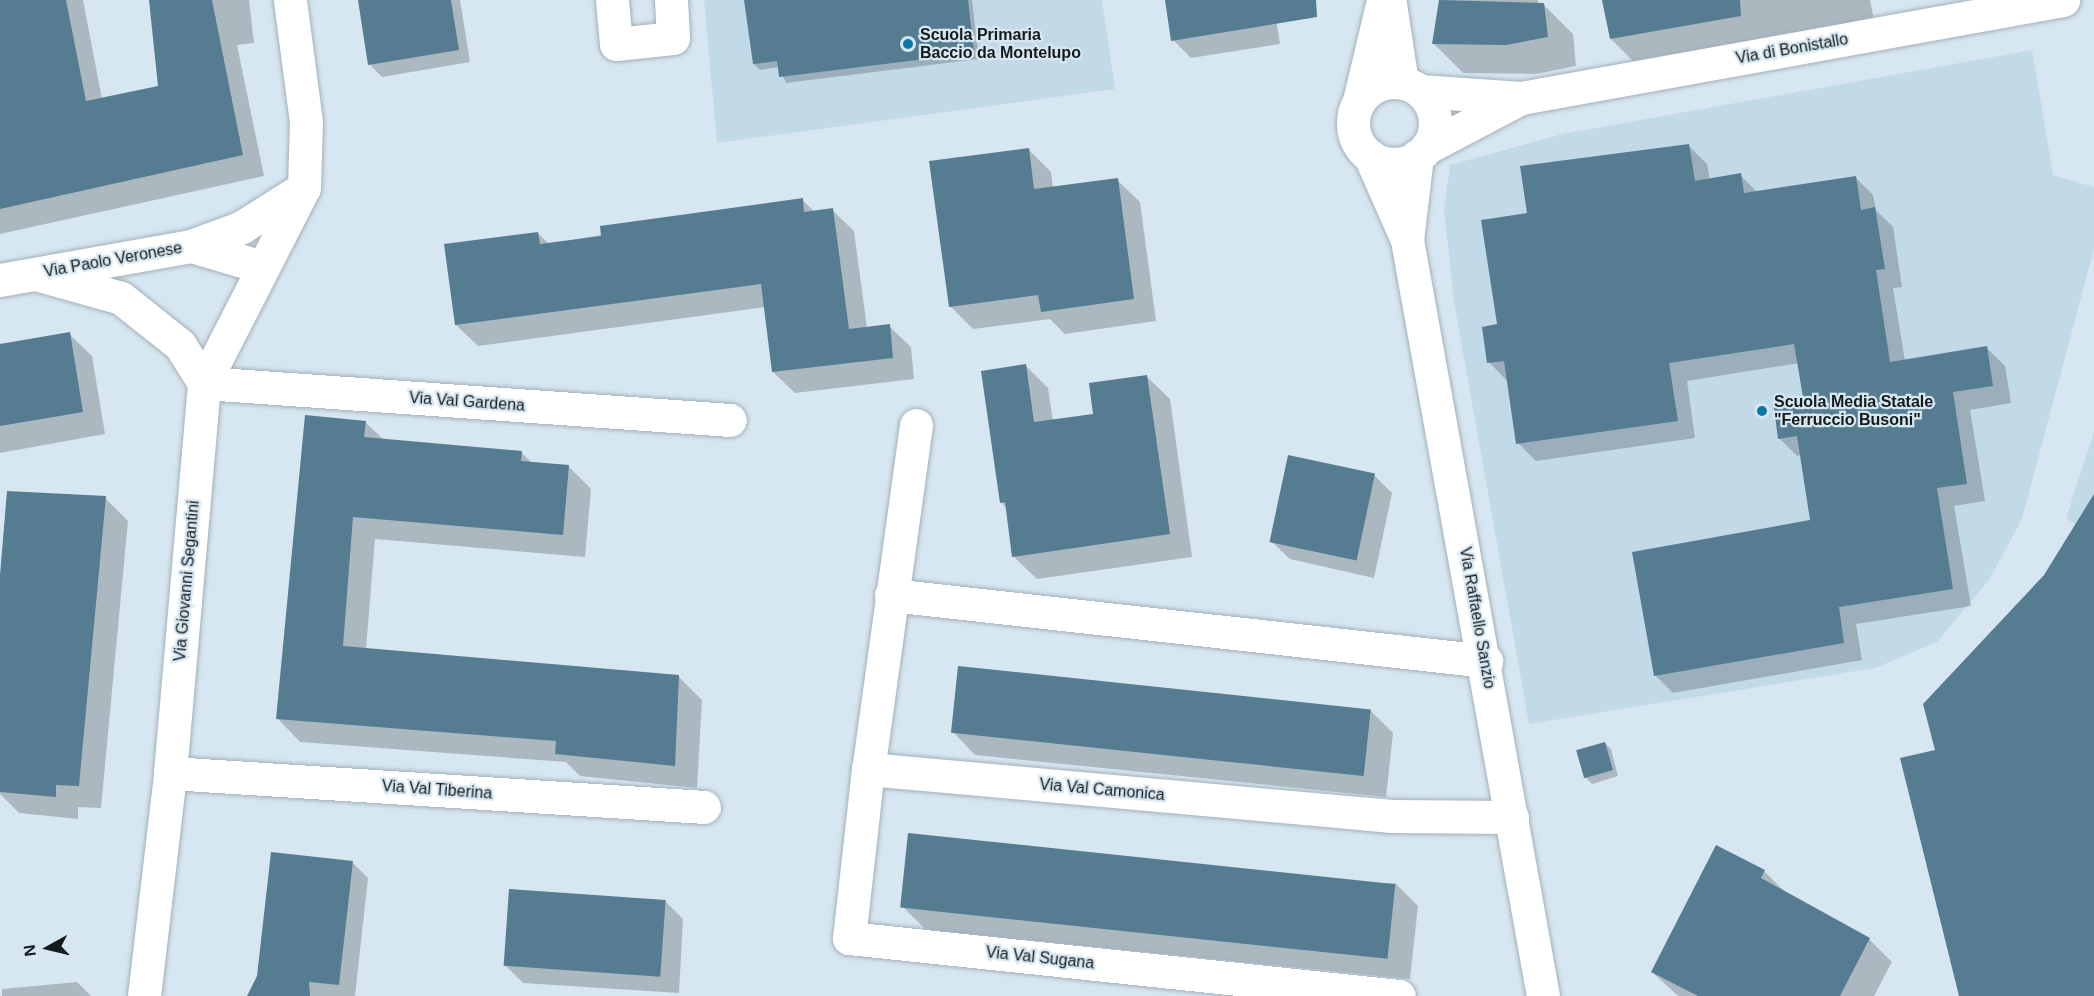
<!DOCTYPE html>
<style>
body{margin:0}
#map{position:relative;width:2094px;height:996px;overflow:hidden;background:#d7e7f1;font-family:Arial,sans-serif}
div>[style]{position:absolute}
.built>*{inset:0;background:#c2dae8}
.shadow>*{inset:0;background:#0003}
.building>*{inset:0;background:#557c91;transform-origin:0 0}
.roads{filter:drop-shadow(0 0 2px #a2b1ba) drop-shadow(0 0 2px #a2b1ba)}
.street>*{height:33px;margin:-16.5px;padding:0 16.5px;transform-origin:16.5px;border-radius:16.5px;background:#fff}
.street>.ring{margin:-16.5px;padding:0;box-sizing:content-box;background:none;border:33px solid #fff;border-radius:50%}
.dots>*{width:16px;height:16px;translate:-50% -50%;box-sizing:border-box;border:3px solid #d7e7f1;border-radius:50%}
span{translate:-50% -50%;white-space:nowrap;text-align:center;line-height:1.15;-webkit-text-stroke:4.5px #d7e7f1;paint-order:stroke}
.poi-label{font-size:16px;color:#141a1d;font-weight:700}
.left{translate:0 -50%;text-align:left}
.street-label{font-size:16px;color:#141a1d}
.north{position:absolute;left:18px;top:918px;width:60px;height:60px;-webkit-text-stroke:4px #d7e7f1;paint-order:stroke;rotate:262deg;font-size:16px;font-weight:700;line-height:24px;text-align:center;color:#141a1d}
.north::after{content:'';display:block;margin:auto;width:21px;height:27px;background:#141a1d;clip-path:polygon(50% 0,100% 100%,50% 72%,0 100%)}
</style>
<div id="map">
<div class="built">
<i style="clip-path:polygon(704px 0,1102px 0,1115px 89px,717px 143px)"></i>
<i style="clip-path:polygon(2032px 50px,2053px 175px,2094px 187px,2094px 249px,2022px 519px,1989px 580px,1937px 642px,1875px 668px,1529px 724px,1454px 302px,1444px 210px,1450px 165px,1562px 134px)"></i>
<i style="clip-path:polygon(2094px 432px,2094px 538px,2066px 518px)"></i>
</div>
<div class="shadow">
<i style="clip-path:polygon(0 0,83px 0,102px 99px,159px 87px,151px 0,249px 0,254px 43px,237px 45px,264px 176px,0 234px)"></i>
<i style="clip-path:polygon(360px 0,460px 0,470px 62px,382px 77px,369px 64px)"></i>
<i style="clip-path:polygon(746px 0,972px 0,979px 59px,786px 83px,779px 67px,760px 70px,754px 64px)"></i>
<i style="clip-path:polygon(1166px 0,1273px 0,1280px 44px,1191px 58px,1173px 40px)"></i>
<i style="clip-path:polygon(1441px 0,1538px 0,1538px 5px,1544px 5px,1573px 34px,1576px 66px,1536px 74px,1463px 73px,1434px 44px)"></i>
<i style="clip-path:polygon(1604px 0,1870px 0,1874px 21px,1640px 68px,1611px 39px)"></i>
<i style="clip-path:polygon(1689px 146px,1707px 164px,1710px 180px,1740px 175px,1758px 193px,1855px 177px,1873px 195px,1876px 210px,1893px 227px,1902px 287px,1893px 288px,1905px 361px,1987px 348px,2005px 366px,2011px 403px,1970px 410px,1985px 501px,1954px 506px,1971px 606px,1856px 624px,1862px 660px,1673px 693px,1655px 675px,1811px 521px,1801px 455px,1797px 456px,1779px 438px,1805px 405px,1799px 363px,1687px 381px,1695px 438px,1536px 461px,1518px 443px,1507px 381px,1489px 362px,1529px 215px)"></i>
<i style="clip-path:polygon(1028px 149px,1051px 172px,1053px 188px,1117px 180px,1140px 202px,1156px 321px,1065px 334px,1050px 319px,973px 329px,950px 306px)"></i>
<i style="clip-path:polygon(802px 200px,815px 212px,832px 210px,854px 231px,867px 328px,889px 326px,911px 347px,914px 379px,795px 393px,773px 372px,765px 307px,478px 346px,456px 325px,538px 233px,549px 244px)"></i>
<i style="clip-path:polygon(69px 334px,92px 356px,105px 434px,0 453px,0 346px)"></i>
<i style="clip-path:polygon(1025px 365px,1048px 388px,1053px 421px,1095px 415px,1147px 377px,1170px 399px,1192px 557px,1037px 579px,1014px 557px,1007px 509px,1001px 502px)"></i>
<i style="clip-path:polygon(365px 422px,384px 440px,521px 452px,532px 463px,568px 466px,591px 489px,585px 557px,375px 539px,366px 649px,679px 677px,702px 700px,697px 788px,580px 776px,566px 762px,300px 742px,278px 719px)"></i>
<i style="clip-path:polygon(1374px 475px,1392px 493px,1374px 578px,1290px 559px,1271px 541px)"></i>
<i style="clip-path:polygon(105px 498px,128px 521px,101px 808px,78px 807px,78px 819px,19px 813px,0 794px,0 594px)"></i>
<i style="clip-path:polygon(1370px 710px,1393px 733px,1386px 797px,975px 755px,953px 732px)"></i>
<i style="clip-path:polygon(1605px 743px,1611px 749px,1618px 776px,1592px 784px,1586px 778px)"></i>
<i style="clip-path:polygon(353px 863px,368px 878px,355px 996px,249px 996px)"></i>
<i style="clip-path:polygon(1764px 871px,1786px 893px,1869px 939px,1892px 962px,1874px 996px,1678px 996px,1652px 972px)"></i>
<i style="clip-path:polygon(1395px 883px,1418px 906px,1410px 979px,926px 930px,903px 907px)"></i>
<i style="clip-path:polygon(665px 901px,683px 919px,679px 993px,523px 983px,505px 965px)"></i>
<i style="clip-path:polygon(77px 982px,91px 996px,2px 996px,2px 989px)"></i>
</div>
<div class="building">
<i style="clip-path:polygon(0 0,66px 0,86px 101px,158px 86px,149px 0,212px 0,243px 155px,0 209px)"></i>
<i style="clip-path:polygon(358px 0,451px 0,459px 50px,368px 65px)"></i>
<i style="clip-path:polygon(744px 0,968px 0,974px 53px,779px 77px,777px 61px,753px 64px)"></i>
<i style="clip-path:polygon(1165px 0,1316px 0,1317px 17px,1171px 41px)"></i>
<i style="clip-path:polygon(1439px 0,1544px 3px,1548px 37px,1506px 45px,1432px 44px)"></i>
<i style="clip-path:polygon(1602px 0,1740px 0,1741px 16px,1610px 39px)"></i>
<i style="clip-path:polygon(1689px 144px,1695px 181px,1741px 173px,1744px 193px,1856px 176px,1861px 210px,1875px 207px,1885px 269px,1876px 270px,1890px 362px,1987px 346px,1993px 386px,1953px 392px,1967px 484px,1937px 488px,1953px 589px,1839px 607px,1844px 643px,1654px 676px,1632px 552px,1810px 520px,1797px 436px,1778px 439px,1774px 408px,1804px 403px,1794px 344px,1669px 363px,1678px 421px,1516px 444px,1504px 361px,1487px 363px,1482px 327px,1497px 324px,1481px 220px,1527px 213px,1520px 166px)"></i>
<i style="clip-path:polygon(1029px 148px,1034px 189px,1118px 178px,1134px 299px,1041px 312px,1038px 295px,949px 307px,929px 161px)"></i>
<i style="clip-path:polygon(803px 198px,804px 212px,833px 208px,849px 329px,890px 324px,893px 358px,772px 372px,761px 284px,455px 325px,444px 244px,538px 232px,540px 244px,601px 236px,600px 226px)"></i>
<i style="clip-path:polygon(70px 332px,83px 412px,0 426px,0 344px)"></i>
<i style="clip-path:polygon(1026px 364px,1034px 422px,1093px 414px,1089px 383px,1147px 375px,1170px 534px,1012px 557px,1005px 502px,1000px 503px,981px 371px)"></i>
<i style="clip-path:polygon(305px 415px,366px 421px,364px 437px,522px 451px,521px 461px,569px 465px,563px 535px,353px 517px,343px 646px,679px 675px,675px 766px,555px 754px,556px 741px,276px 719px)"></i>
<i style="left:1288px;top:455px;width:89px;height:89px;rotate:12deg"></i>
<i style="clip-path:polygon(7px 491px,106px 496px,79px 786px,56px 785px,56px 797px,0 792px,0 575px)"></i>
<i style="clip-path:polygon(2094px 494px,2094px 996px,1959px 996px,1900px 758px,1935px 750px,1923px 704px,2044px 575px)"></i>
<i style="left:958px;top:666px;width:415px;height:67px;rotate:6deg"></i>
<i style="left:1605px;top:742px;width:29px;height:30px;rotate:74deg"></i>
<i style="left:908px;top:833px;width:490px;height:75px;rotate:6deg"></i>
<i style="clip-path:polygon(1716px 845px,1765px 870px,1761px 878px,1870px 938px,1840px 996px,1698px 996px,1651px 972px)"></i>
<i style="clip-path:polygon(271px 852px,353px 861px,339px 985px,309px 982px,310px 996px,247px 996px,257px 976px)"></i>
<i style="left:509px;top:889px;width:157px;height:77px;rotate:4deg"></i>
</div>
<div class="roads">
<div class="street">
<i style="left:612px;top:0;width:44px;rotate:84.8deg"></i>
<i style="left:616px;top:44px;width:57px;rotate:-6deg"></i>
<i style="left:673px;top:38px;width:38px;rotate:-93deg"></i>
<i style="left:1390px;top:4px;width:79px;rotate:81.3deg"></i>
<i class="ring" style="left:1353px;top:82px;width:49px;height:49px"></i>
<i style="left:1420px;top:91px;width:101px;rotate:4deg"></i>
<i style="left:1521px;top:98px;width:551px;rotate:-10.25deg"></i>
<i style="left:1359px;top:101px;width:104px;rotate:-76.6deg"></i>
<i style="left:1426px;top:148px;width:107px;rotate:-27.8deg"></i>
<i style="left:1370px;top:156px;width:92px;rotate:66.2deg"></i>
<i style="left:1407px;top:240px;width:768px;rotate:79.8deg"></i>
<i style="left:1407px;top:240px;width:85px;rotate:-83.2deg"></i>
<i style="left:191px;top:246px;width:75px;rotate:16.3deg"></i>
<i style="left:36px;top:274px;width:88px;rotate:15.8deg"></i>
<i style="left:121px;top:298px;width:75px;rotate:38.5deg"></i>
<i style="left:180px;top:345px;width:45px;rotate:57.7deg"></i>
<i style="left:204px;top:383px;width:527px;rotate:4.02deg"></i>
<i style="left:0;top:280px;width:194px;rotate:-10.1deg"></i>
<i style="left:191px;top:246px;width:54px;rotate:-20.4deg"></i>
<i style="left:242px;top:227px;width:71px;rotate:-32.3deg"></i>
<i style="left:916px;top:425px;width:347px;rotate:97.9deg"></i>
<i style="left:868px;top:769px;width:526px;rotate:5.13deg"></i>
<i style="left:1392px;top:816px;width:120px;rotate:0.5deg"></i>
<i style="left:891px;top:595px;width:599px;rotate:6.33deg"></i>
<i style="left:868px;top:769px;width:170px;rotate:96.4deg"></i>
<i style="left:849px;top:938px;width:553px;rotate:6.02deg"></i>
<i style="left:170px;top:773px;width:535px;rotate:3.64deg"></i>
<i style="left:144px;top:996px;width:225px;rotate:-83.3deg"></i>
<i style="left:170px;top:773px;width:391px;rotate:-85deg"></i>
<i style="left:204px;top:383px;width:219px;rotate:-62.9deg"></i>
<i style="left:304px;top:188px;width:66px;rotate:-88.3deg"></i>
<i style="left:306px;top:122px;width:123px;rotate:-97.5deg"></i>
</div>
</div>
<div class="dots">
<i style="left:908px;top:44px;background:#0d77a2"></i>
<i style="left:1762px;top:411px;background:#0d77a2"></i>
</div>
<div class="poi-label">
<span class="left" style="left:920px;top:44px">Scuola Primaria<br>Baccio da Montelupo</span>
<span class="left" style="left:1774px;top:411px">Scuola Media Statale<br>"Ferruccio Busoni"</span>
</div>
<div class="street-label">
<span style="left:1792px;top:49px;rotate:-10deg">Via di Bonistallo</span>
<span style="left:113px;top:260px;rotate:-10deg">Via Paolo Veronese</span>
<span style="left:467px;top:402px;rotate:4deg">Via Val Gardena</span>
<span style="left:187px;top:581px;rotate:-85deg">Via Giovanni Segantini</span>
<span style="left:1477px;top:618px;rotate:80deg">Via Raffaello Sanzio</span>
<span style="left:437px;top:790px;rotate:4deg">Via Val Tiberina</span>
<span style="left:1102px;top:790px;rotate:5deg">Via Val Camonica</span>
<span style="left:1040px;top:958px;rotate:6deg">Via Val Sugana</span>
</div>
<div class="north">N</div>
</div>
